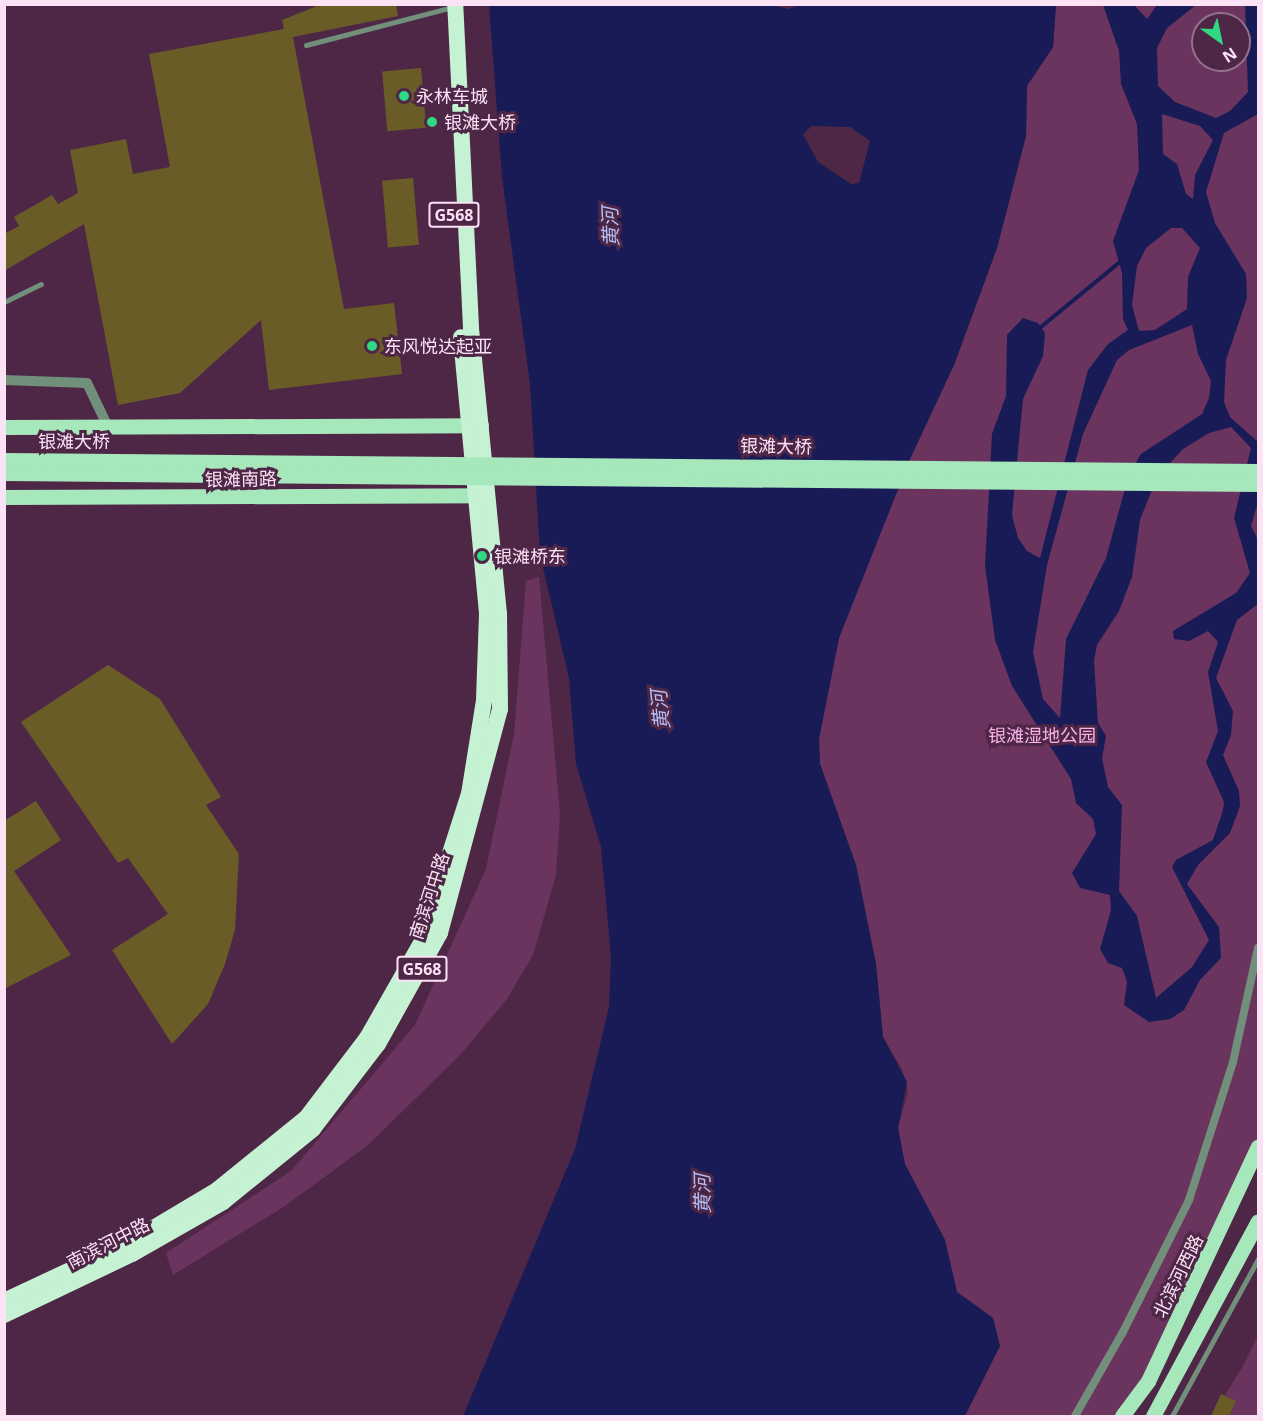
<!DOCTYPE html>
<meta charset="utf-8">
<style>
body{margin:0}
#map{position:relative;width:1263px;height:1421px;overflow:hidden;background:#4e2747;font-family:"Open Sans","Noto Sans SC",sans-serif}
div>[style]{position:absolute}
.green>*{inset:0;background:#6a345f}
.water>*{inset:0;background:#191b56}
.stream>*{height:4px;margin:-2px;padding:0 2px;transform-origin:2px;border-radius:2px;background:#191b56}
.building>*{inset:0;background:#6a5c26;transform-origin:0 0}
.service>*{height:5px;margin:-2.5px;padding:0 2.5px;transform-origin:2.5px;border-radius:2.5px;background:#718f7b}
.pedestrian>*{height:8px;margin:-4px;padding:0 4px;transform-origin:4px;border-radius:4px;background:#718f7b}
.minor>*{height:10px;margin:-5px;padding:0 5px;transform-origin:5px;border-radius:5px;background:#718f7b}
.primary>*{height:15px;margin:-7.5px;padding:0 7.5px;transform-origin:7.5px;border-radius:7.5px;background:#a7e7bc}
.trunk>*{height:16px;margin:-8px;padding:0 8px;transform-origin:8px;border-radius:8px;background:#c4f2d2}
.primary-bridge>*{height:15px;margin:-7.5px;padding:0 7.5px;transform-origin:7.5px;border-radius:7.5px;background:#a7e7bc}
.dots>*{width:16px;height:16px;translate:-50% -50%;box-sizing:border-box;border:3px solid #4e2747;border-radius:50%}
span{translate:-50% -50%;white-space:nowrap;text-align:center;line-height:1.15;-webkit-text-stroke:6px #4e2747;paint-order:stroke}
.shield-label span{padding:2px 4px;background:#4e2747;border:2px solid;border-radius:4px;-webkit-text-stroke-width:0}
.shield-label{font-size:16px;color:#fce2f5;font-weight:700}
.poi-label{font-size:18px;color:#fce2f5}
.left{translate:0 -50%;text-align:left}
.street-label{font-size:18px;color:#fce2f5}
.park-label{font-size:18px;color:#f8b2e8}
.water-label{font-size:20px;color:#b1bdf5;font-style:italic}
.frame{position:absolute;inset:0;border:6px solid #fce2f5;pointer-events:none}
.north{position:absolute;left:1191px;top:12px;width:60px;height:60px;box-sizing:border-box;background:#4e2747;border:2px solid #94728d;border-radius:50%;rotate:147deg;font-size:16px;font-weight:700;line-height:24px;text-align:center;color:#fce2f5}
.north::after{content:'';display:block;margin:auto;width:21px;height:27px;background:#31d882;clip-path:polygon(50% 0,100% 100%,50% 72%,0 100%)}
</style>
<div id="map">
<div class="green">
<i style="clip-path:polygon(evenodd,1056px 5px,1258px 5px,1258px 1146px,1155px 1366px,1117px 1416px,965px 1416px,984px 1311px,957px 1292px,945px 1240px,905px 1165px,898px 1128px,908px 1092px,902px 1069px,883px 1037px,876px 964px,856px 865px,820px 764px,819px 739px,839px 638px,910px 459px,954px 365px,997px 248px,1026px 136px,1027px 85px,1053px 47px,1056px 5px,1203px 24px,1239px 24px,1239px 60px,1203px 60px,1203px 24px)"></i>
<i style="clip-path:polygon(539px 577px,560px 814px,556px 875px,533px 955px,507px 999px,460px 1055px,368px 1145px,285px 1206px,173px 1275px,166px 1253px,291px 1171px,415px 1025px,486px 869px,514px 734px,526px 581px)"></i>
<i style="clip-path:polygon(1258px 1335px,1258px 1416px,1212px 1416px,1243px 1366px)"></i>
</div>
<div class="water">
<i style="clip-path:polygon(evenodd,767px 4px,788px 9px,804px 4px,1056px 5px,1053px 47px,1027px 86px,1026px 136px,997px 248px,954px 365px,910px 459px,839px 638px,819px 739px,820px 764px,856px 865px,876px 964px,883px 1037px,907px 1082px,898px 1128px,905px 1164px,945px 1240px,957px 1292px,993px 1318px,1000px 1346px,965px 1416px,463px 1416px,575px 1149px,609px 1007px,611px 956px,601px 847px,576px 764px,569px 678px,540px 555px,530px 384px,502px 177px,489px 5px,767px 4px,812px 126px,850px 127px,870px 141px,859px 183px,851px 184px,818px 162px,803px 134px,812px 126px)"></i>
<i style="clip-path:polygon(evenodd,1103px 5px,1134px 5px,1147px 19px,1157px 5px,1196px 5px,1167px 28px,1157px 48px,1158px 86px,1175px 102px,1216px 118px,1230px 111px,1248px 92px,1245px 5px,1258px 5px,1258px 114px,1224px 133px,1206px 192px,1215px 223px,1246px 274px,1247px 298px,1226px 360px,1224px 402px,1230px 417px,1258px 442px,1258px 502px,1251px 526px,1258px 540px,1258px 604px,1237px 620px,1216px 678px,1233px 711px,1231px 735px,1223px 755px,1239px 791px,1240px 806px,1230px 833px,1198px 865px,1187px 884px,1219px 927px,1221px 958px,1200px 980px,1184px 1010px,1170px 1019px,1149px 1022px,1124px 1005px,1127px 982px,1122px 968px,1108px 963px,1100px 949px,1111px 910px,1110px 895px,1080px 888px,1072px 873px,1096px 834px,1093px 819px,1076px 803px,1071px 779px,1012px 686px,995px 640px,985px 566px,992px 434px,1006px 396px,1007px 335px,1023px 318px,1038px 323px,1045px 333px,1043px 356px,1023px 399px,1012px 515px,1018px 538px,1027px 551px,1040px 558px,1088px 370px,1108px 344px,1128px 330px,1123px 319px,1122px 273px,1113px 241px,1139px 170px,1137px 124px,1121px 84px,1119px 51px,1103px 5px,1162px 114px,1200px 126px,1213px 140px,1195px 175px,1193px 199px,1186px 194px,1177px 164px,1163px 154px,1162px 114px,1103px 5px,1171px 228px,1182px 228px,1200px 248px,1188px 277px,1187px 309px,1155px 330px,1139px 331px,1132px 305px,1137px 266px,1146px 248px,1171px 228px,1103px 5px,1192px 325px,1198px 354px,1211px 381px,1209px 398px,1202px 414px,1141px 454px,1129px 474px,1106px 558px,1066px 639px,1060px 718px,1043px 699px,1033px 652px,1047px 565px,1083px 434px,1117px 360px,1129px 350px,1192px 325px,1103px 5px,1231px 427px,1251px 448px,1234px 518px,1250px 573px,1236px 593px,1173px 631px,1174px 639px,1189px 641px,1208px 631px,1218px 642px,1208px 672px,1218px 731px,1206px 762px,1224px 802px,1223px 810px,1213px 840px,1176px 860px,1172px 867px,1209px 940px,1192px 967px,1156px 998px,1137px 916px,1119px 891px,1122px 805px,1108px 787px,1102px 758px,1106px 736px,1098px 723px,1094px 661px,1097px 645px,1119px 611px,1132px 577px,1140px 520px,1157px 477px,1183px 449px,1209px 433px,1231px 427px)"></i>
</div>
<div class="stream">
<i style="left:1041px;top:327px;width:104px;rotate:-39.5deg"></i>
</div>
<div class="building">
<i style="clip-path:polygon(322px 4px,396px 4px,398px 16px,293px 37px,344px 309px,394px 303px,402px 374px,269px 390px,261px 320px,180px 393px,118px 405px,84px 224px,4px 271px,4px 234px,19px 226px,14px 217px,52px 195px,58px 204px,78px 193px,70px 150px,126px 139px,133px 174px,170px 167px,149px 54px,284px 29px,282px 20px)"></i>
<i style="left:421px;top:68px;width:60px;height:39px;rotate:85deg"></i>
<i style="left:413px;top:178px;width:67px;height:31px;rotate:85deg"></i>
<i style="clip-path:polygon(108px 665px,160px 699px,221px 797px,206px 805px,239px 854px,235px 930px,225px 964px,208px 1004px,172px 1044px,112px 950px,168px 914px,128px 858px,118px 863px,21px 722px)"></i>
<i style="clip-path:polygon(36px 801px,61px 840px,14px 871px,71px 955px,4px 989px,4px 821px)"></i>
<i style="clip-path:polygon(1221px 1394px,1236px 1401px,1229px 1416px,1211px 1416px)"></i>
</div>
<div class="service">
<i style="left:306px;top:45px;width:152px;rotate:-14.5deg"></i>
<i style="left:4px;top:302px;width:41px;rotate:-25.9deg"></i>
<i style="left:1172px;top:1416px;width:179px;rotate:-61.3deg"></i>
</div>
<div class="pedestrian">
<i style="left:1075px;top:1416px;width:97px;rotate:-60.3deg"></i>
<i style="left:1123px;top:1332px;width:148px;rotate:-63.4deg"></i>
<i style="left:1189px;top:1200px;width:145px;rotate:-72.3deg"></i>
<i style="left:1233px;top:1062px;width:117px;rotate:-77.6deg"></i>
</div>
<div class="minor">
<i style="left:4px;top:380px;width:83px;rotate:2.1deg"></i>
<i style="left:87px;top:383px;width:47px;rotate:64.5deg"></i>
</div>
<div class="primary">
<i style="left:4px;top:427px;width:477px;rotate:-0.2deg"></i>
<i style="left:4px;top:497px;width:483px;rotate:-0.2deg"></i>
<i style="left:1122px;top:1416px;width:44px;rotate:-53.4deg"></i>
<i style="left:1148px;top:1381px;width:259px;rotate:-64.9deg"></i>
<i style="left:1153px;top:1416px;width:221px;rotate:-61.7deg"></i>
</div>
<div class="trunk">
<i style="left:4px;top:1301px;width:137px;rotate:-25.1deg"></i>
<i style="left:128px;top:1243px;width:104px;rotate:-30.8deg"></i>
<i style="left:217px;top:1190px;width:114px;rotate:-39deg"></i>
<i style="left:306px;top:1118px;width:101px;rotate:-52.7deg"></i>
<i style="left:367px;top:1038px;width:112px;rotate:-60.4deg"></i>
<i style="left:422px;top:941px;width:154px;rotate:-72.3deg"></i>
<i style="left:469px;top:794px;width:95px;rotate:-80.9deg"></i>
<i style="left:484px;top:700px;width:87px;rotate:-88deg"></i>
<i style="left:487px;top:613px;width:277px;rotate:-95.4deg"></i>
<i style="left:4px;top:1315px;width:142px;rotate:-25.5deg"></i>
<i style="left:132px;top:1254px;width:105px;rotate:-29.7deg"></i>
<i style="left:223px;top:1202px;width:116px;rotate:-39deg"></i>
<i style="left:313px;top:1129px;width:107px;rotate:-52.6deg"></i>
<i style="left:378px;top:1044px;width:127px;rotate:-60.8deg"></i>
<i style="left:440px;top:933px;width:232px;rotate:-75deg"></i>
<i style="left:500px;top:709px;width:95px;rotate:-90.6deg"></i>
<i style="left:499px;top:614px;width:288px;rotate:-95.6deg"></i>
<i style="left:471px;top:327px;width:323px;rotate:-92.8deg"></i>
</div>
<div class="primary-bridge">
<i style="left:4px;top:460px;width:1254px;rotate:0.5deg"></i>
<i style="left:4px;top:473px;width:1254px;rotate:0.5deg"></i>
</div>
<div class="dots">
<i style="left:404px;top:96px;background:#31d882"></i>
<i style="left:432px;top:122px;background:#31d882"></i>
<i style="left:372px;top:346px;background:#31d882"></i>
<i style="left:482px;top:556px;background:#31d882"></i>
</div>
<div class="shield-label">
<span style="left:454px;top:215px">G568</span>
<span style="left:422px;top:969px">G568</span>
</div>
<div class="poi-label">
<span class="left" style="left:416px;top:96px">永林车城</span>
<span class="left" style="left:444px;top:122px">银滩大桥</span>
<span class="left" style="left:384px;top:346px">东风悦达起亚</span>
<span class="left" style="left:494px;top:556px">银滩桥东</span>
</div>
<div class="street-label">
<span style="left:74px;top:441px">银滩大桥</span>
<span style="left:776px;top:446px;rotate:1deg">银滩大桥</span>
<span style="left:241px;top:479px;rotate:-1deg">银滩南路</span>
<span style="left:429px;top:896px;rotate:-72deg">南滨河中路</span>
<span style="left:108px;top:1243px;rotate:-27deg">南滨河中路</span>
<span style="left:1178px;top:1276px;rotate:-64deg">北滨河西路</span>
</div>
<div class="park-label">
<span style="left:1042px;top:735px">银滩湿地公园</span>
</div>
<div class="water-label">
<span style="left:610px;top:227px;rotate:-92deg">黄河</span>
<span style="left:660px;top:710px;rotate:-96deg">黄河</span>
<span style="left:702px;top:1194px;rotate:-91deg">黄河</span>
</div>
<div class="frame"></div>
<div class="north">N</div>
</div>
